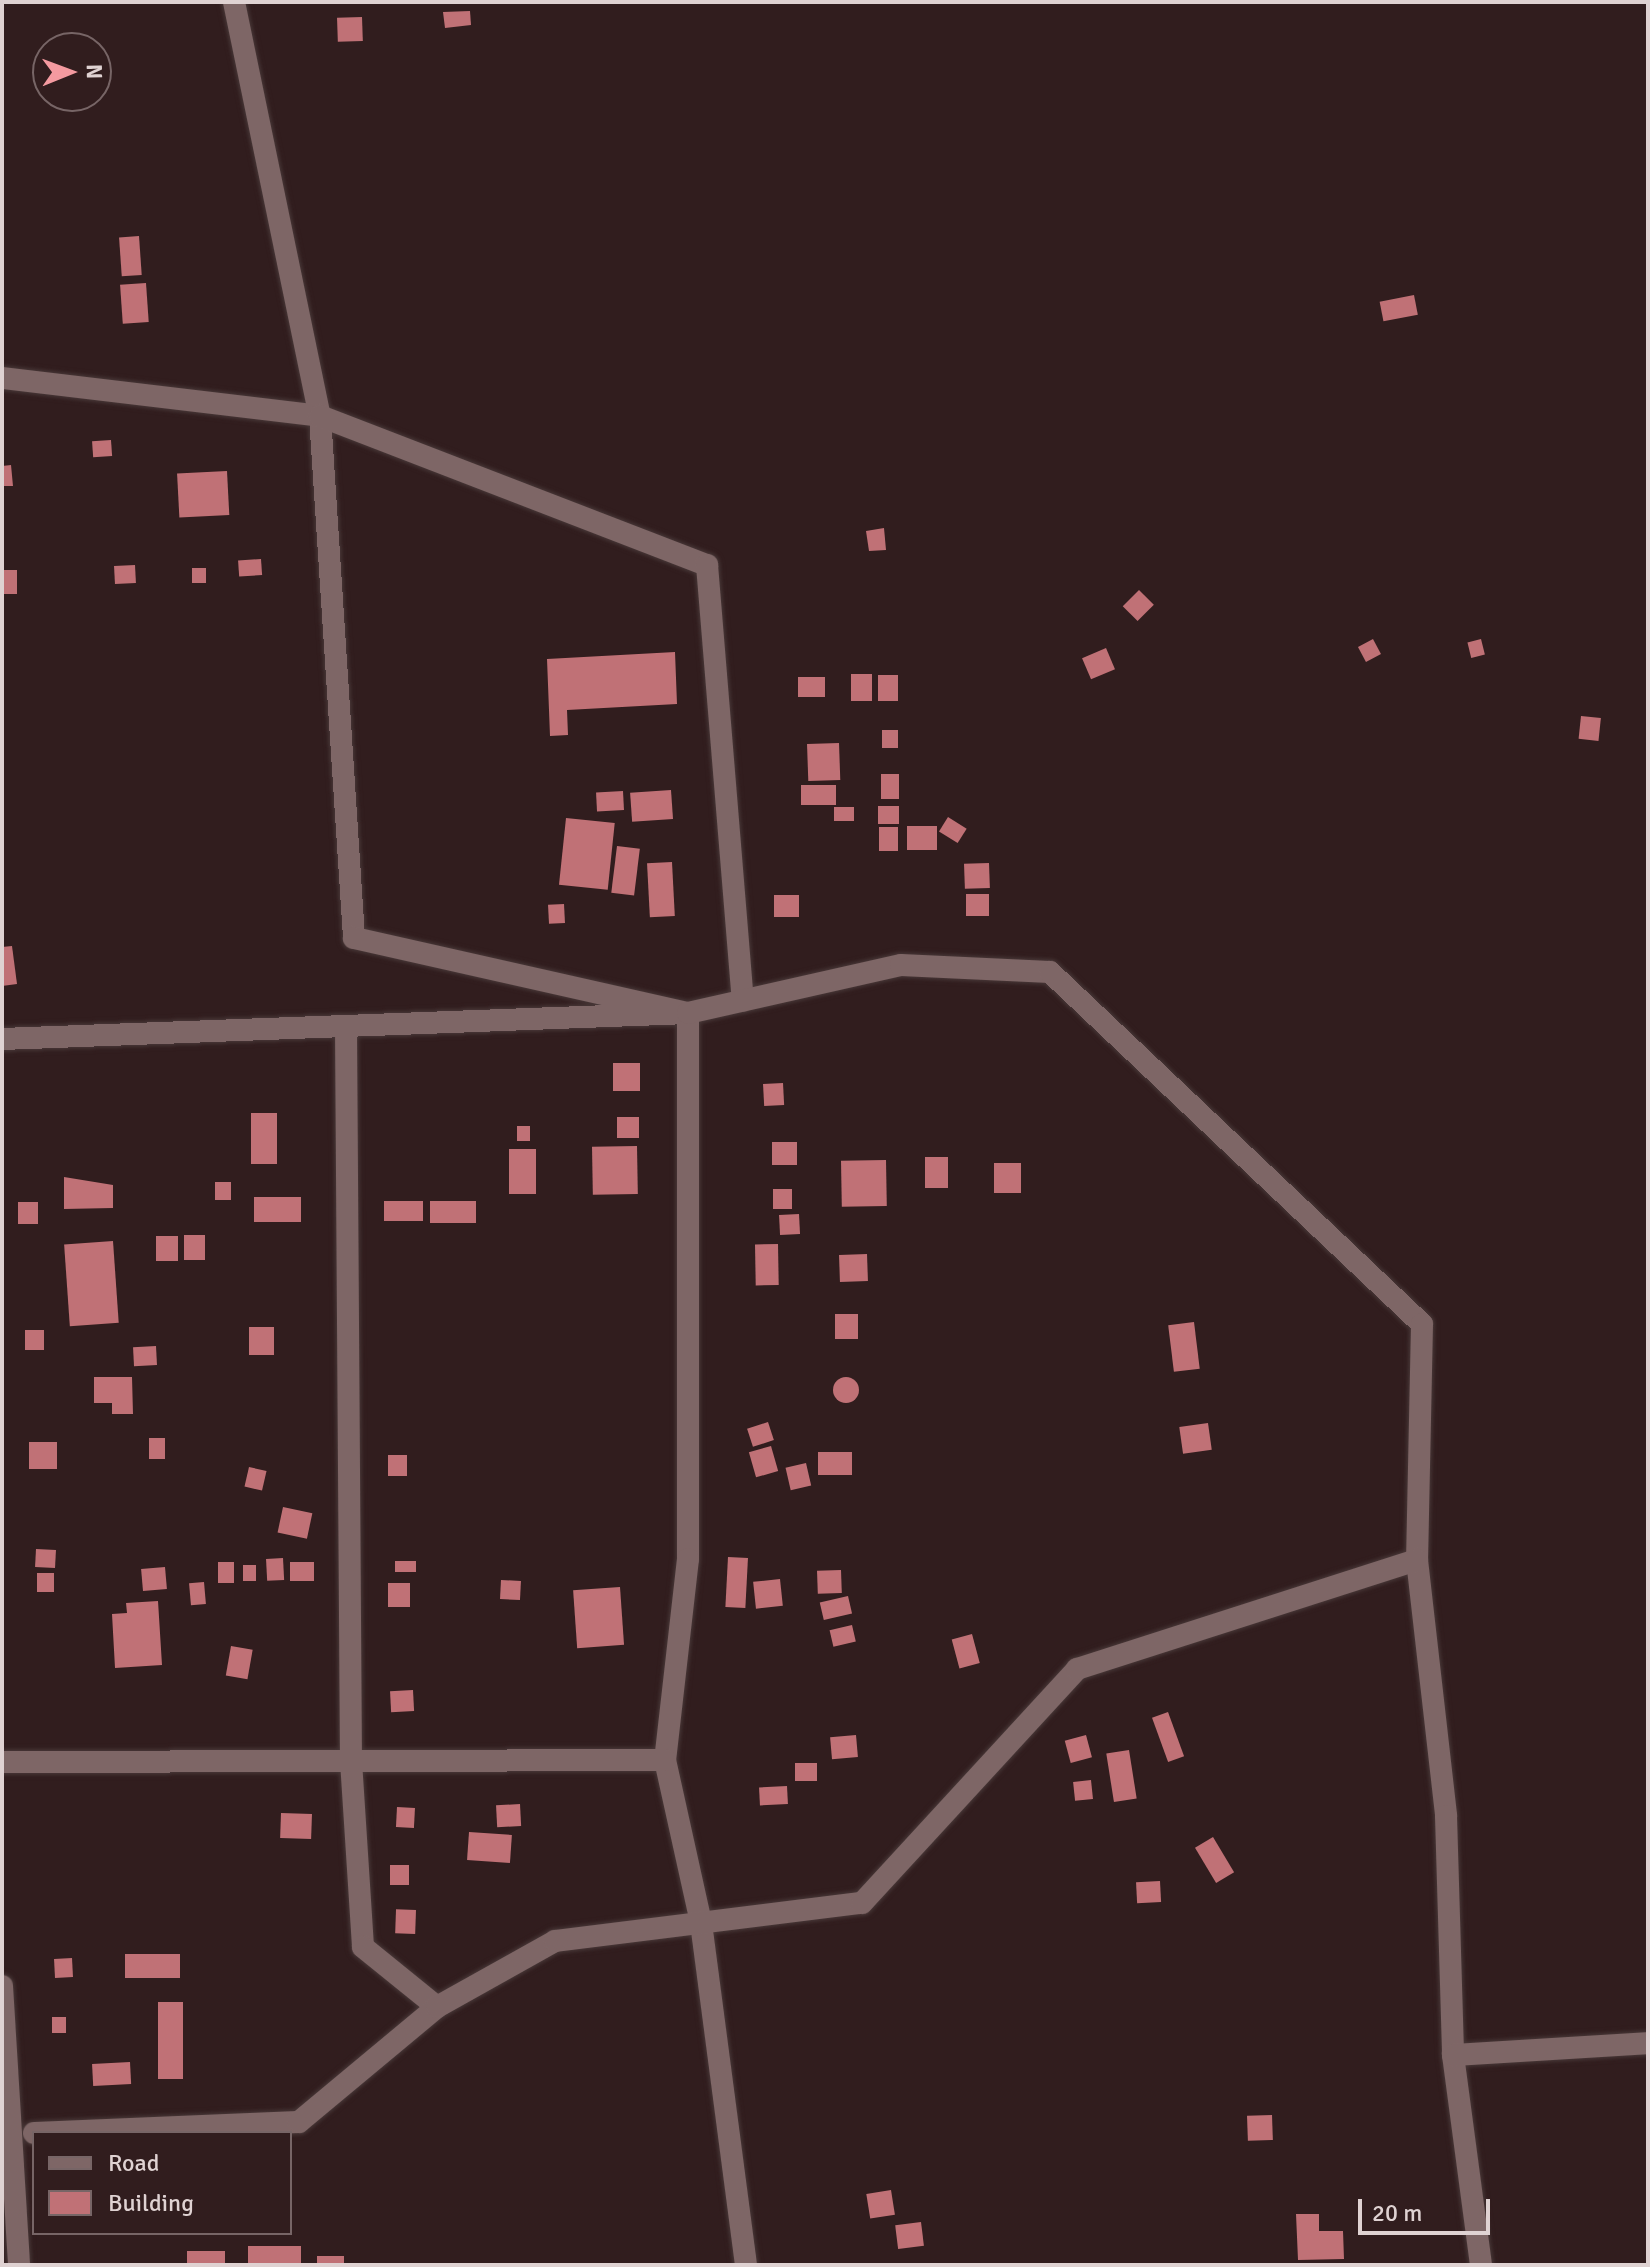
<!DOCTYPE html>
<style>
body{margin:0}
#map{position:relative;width:1650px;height:2267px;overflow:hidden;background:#311d1e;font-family:Signika,sans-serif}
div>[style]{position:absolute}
.building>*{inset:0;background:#c07176;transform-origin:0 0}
.round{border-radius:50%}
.roads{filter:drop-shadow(0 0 2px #483838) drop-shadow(0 0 2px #483838)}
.minor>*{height:22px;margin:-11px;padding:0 11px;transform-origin:11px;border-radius:11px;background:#7e6666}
span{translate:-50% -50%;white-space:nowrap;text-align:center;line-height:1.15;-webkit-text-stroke:8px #311d1e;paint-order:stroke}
.frame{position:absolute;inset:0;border:4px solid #dfd2d2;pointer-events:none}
.legend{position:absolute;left:32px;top:2131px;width:260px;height:104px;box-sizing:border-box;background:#311d1e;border:2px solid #776566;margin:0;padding:10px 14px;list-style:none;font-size:24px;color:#dfd2d2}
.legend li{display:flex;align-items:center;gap:16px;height:40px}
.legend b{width:40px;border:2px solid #776566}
.north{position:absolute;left:32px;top:32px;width:80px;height:80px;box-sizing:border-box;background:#311d1e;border:2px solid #776566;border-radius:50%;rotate:89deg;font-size:22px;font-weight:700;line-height:32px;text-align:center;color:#dfd2d2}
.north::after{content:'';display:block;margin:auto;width:28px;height:36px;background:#f49aa0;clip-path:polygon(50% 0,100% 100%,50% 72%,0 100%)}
.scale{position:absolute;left:1358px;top:2199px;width:132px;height:36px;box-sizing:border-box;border:4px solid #dfd2d2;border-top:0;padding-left:10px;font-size:24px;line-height:28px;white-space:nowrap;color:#dfd2d2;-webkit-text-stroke:6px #311d1e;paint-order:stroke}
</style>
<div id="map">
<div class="building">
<i style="clip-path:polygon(470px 11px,471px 25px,445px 28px,443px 12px)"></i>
<i style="left:362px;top:17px;width:24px;height:25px;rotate:88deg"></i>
<i style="left:139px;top:236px;width:39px;height:20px;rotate:86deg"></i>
<i style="left:146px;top:283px;width:39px;height:26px;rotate:86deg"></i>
<i style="left:1414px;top:295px;width:20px;height:35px;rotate:79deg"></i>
<i style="left:111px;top:440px;width:16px;height:19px;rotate:86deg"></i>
<i style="clip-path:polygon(11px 465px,13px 486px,2px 486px,2px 466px)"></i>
<i style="left:227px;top:471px;width:44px;height:50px;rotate:87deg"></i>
<i style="clip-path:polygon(884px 528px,886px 550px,869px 551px,866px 531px)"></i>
<i style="left:261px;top:559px;width:16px;height:23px;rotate:86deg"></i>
<i style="left:135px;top:565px;width:18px;height:21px;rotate:87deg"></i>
<i style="left:192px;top:568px;width:14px;height:15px"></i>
<i style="left:2px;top:570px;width:15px;height:24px"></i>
<i style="left:1139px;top:590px;width:21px;height:23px;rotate:45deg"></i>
<i style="left:1373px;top:639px;width:17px;height:17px;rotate:62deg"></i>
<i style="left:1481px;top:639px;width:16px;height:14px;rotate:76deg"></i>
<i style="left:1106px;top:648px;width:23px;height:26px;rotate:67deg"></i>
<i style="clip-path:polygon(675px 652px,677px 704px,567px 710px,568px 735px,550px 736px,547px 659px)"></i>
<i style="left:851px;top:674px;width:21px;height:27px"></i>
<i style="left:878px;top:675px;width:20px;height:26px"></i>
<i style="left:825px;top:677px;width:20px;height:27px;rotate:90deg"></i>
<i style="left:1581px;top:716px;width:20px;height:23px;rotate:6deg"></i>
<i style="left:898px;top:730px;width:18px;height:16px;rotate:90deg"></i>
<i style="left:839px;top:743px;width:37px;height:32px;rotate:88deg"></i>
<i style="left:899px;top:774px;width:25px;height:18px;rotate:90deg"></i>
<i style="left:836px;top:785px;width:20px;height:35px;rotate:90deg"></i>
<i style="left:671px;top:790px;width:29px;height:41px;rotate:86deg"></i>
<i style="left:623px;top:791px;width:19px;height:27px;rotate:87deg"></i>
<i style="left:878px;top:806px;width:21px;height:18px"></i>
<i style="left:854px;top:807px;width:14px;height:20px;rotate:90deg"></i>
<i style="left:948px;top:817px;width:22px;height:17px;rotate:32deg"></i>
<i style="left:566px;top:818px;width:49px;height:67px;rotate:6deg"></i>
<i style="left:907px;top:826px;width:30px;height:24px"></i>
<i style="left:879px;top:827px;width:19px;height:24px"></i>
<i style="left:617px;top:846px;width:23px;height:47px;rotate:7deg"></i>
<i style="left:672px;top:862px;width:54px;height:25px;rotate:87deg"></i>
<i style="left:989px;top:863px;width:25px;height:25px;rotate:88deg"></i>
<i style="left:966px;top:894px;width:23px;height:22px"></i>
<i style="left:799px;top:895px;width:22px;height:25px;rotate:90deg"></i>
<i style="left:564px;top:904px;width:19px;height:16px;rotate:87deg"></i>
<i style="clip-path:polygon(12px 946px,17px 984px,2px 986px,2px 947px)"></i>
<i style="left:640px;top:1063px;width:28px;height:27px;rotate:90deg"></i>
<i style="left:783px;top:1083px;width:22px;height:20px;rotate:87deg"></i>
<i style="left:251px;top:1113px;width:26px;height:51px"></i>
<i style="left:617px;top:1117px;width:22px;height:21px"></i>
<i style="left:530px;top:1126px;width:15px;height:13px;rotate:90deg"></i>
<i style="left:772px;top:1142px;width:25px;height:23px"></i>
<i style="left:637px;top:1146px;width:48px;height:45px;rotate:89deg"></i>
<i style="left:509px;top:1149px;width:27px;height:45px"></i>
<i style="left:948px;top:1157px;width:31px;height:23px;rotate:90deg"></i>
<i style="left:886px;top:1160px;width:46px;height:45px;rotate:89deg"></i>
<i style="left:1021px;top:1163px;width:30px;height:27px;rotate:90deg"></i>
<i style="clip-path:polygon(64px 1177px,113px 1185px,113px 1208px,64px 1209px)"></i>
<i style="left:215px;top:1182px;width:16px;height:18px"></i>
<i style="left:792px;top:1189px;width:20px;height:19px;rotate:90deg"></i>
<i style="left:254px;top:1197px;width:47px;height:25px"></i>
<i style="left:384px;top:1201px;width:39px;height:20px"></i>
<i style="left:430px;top:1201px;width:46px;height:22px"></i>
<i style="left:18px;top:1202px;width:20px;height:22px"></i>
<i style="left:799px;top:1214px;width:20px;height:20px;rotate:87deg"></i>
<i style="left:184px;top:1235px;width:21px;height:25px"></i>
<i style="left:178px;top:1236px;width:25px;height:22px;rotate:90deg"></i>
<i style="left:113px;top:1241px;width:82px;height:49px;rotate:86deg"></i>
<i style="left:778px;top:1244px;width:41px;height:23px;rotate:89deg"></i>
<i style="left:867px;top:1254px;width:27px;height:28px;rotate:88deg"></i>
<i style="left:858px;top:1314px;width:25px;height:23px;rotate:90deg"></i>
<i style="left:1194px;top:1322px;width:47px;height:26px;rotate:83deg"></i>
<i style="left:274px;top:1327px;width:28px;height:25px;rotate:90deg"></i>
<i style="left:25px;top:1330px;width:19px;height:20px"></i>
<i style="left:156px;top:1346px;width:19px;height:23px;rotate:87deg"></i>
<i style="clip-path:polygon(94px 1377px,132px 1377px,133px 1414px,112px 1414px,112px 1403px,94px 1403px)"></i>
<i class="round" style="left:833px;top:1377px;width:26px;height:26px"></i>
<i style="left:768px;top:1422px;width:19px;height:22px;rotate:72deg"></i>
<i style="left:1208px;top:1423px;width:27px;height:29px;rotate:82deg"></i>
<i style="left:149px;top:1438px;width:16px;height:21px"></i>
<i style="left:29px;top:1442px;width:28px;height:27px"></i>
<i style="left:771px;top:1446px;width:26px;height:23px;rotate:74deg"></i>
<i style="left:852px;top:1452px;width:23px;height:34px;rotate:90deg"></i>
<i style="left:388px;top:1455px;width:19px;height:21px"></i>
<i style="left:806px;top:1463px;width:23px;height:21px;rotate:77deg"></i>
<i style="left:249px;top:1467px;width:18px;height:20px;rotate:13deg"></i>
<i style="left:283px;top:1507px;width:30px;height:26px;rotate:12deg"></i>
<i style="left:36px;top:1549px;width:20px;height:18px;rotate:3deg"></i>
<i style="left:728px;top:1557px;width:20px;height:50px;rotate:3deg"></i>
<i style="left:283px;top:1558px;width:22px;height:17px;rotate:87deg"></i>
<i style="left:416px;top:1561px;width:11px;height:21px;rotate:90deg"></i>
<i style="left:218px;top:1562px;width:16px;height:21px"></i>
<i style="left:290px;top:1562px;width:24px;height:19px"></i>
<i style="left:243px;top:1565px;width:13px;height:16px"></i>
<i style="left:165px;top:1567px;width:22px;height:24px;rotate:85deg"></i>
<i style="left:841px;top:1570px;width:23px;height:24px;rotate:88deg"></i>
<i style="left:54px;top:1573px;width:19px;height:17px;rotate:90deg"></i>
<i style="left:780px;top:1579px;width:27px;height:27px;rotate:84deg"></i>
<i style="left:501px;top:1580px;width:20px;height:19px;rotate:3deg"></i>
<i style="left:204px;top:1582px;width:22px;height:15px;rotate:85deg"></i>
<i style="left:388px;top:1583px;width:22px;height:24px"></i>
<i style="left:620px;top:1587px;width:58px;height:47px;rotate:86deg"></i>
<i style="left:848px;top:1596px;width:18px;height:29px;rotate:77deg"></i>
<i style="clip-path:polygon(158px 1601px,162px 1665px,115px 1668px,112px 1614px,127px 1613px,126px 1603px)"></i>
<i style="left:852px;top:1625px;width:17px;height:23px;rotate:77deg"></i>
<i style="left:972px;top:1634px;width:30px;height:21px;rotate:75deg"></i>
<i style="left:231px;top:1646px;width:22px;height:30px;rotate:10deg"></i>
<i style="left:413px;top:1690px;width:21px;height:23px;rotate:87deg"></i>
<i style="left:1168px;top:1712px;width:47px;height:17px;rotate:70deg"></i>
<i style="left:856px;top:1735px;width:22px;height:26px;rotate:85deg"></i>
<i style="left:1086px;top:1735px;width:23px;height:22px;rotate:75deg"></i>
<i style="left:1129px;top:1750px;width:49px;height:23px;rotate:81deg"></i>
<i style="left:795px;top:1763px;width:22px;height:18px"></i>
<i style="left:1091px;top:1780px;width:19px;height:18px;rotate:84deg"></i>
<i style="left:787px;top:1786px;width:18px;height:28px;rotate:87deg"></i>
<i style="left:520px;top:1804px;width:22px;height:24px;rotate:87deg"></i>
<i style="left:397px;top:1807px;width:18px;height:20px;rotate:3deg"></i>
<i style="left:281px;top:1813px;width:31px;height:25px;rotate:2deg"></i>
<i style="left:469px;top:1832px;width:43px;height:28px;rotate:4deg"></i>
<i style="left:1213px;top:1837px;width:41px;height:21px;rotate:59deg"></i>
<i style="left:390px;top:1865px;width:19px;height:20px"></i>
<i style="left:1160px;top:1881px;width:21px;height:24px;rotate:87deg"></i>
<i style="left:416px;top:1910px;width:24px;height:20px;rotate:92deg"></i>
<i style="left:180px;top:1954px;width:24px;height:55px;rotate:90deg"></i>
<i style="left:72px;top:1958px;width:19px;height:18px;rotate:87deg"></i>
<i style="left:158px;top:2002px;width:25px;height:77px"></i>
<i style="left:52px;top:2017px;width:14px;height:16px"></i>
<i style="left:130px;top:2062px;width:22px;height:38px;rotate:87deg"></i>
<i style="left:1272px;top:2115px;width:25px;height:25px;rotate:88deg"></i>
<i style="left:891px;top:2190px;width:25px;height:25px;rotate:81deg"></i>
<i style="clip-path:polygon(1296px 2214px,1319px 2214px,1319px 2231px,1343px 2231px,1344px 2259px,1298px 2260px)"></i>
<i style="left:921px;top:2222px;width:24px;height:26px;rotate:83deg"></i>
<i style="left:248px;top:2246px;width:53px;height:19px"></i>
<i style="left:187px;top:2251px;width:38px;height:14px"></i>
<i style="left:344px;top:2256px;width:9px;height:27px;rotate:90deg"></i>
</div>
<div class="roads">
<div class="minor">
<i style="left:234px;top:2px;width:423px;rotate:78.3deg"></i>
<i style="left:320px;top:416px;width:523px;rotate:86.27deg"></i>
<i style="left:354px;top:938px;width:342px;rotate:12.7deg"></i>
<i style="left:688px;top:1013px;width:546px;rotate:90deg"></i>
<i style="left:688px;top:1559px;width:202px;rotate:96.5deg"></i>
<i style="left:665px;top:1760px;width:167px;rotate:77.5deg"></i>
<i style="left:701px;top:1923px;width:345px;rotate:82.5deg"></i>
<i style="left:2px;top:378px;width:320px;rotate:6.8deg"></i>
<i style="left:320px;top:416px;width:415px;rotate:21.1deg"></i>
<i style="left:707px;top:565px;width:437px;rotate:85.3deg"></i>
<i style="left:346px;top:1028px;width:733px;rotate:89.61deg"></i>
<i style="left:351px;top:1761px;width:186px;rotate:86.3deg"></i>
<i style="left:363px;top:1947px;width:95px;rotate:39deg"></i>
<i style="left:2px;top:1039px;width:686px;rotate:-2.17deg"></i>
<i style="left:688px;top:1013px;width:218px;rotate:-12.7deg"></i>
<i style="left:901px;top:965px;width:149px;rotate:2.7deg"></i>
<i style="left:1050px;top:972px;width:512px;rotate:43.42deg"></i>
<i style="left:1422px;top:1324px;width:236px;rotate:91.2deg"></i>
<i style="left:1417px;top:1560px;width:258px;rotate:83.5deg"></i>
<i style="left:1446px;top:1816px;width:239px;rotate:88.3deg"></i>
<i style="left:1453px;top:2055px;width:212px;rotate:82.4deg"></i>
<i style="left:2px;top:1762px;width:663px;rotate:-0.17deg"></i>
<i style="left:2px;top:1986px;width:280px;rotate:86.5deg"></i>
<i style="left:1453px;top:2055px;width:195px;rotate:-3.5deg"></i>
<i style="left:34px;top:2133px;width:265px;rotate:-2.4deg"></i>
<i style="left:299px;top:2122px;width:180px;rotate:-39.8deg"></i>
<i style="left:437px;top:2007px;width:135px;rotate:-29.2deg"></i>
<i style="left:555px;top:1941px;width:309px;rotate:-7.1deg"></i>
<i style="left:862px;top:1903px;width:318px;rotate:-47.4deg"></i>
<i style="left:1077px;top:1669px;width:357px;rotate:-17.8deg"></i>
</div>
</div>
<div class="frame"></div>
<ul class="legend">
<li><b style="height:10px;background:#7e6666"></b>Road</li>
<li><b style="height:22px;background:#c07176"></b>Building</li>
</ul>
<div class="north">N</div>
<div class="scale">20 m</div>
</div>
